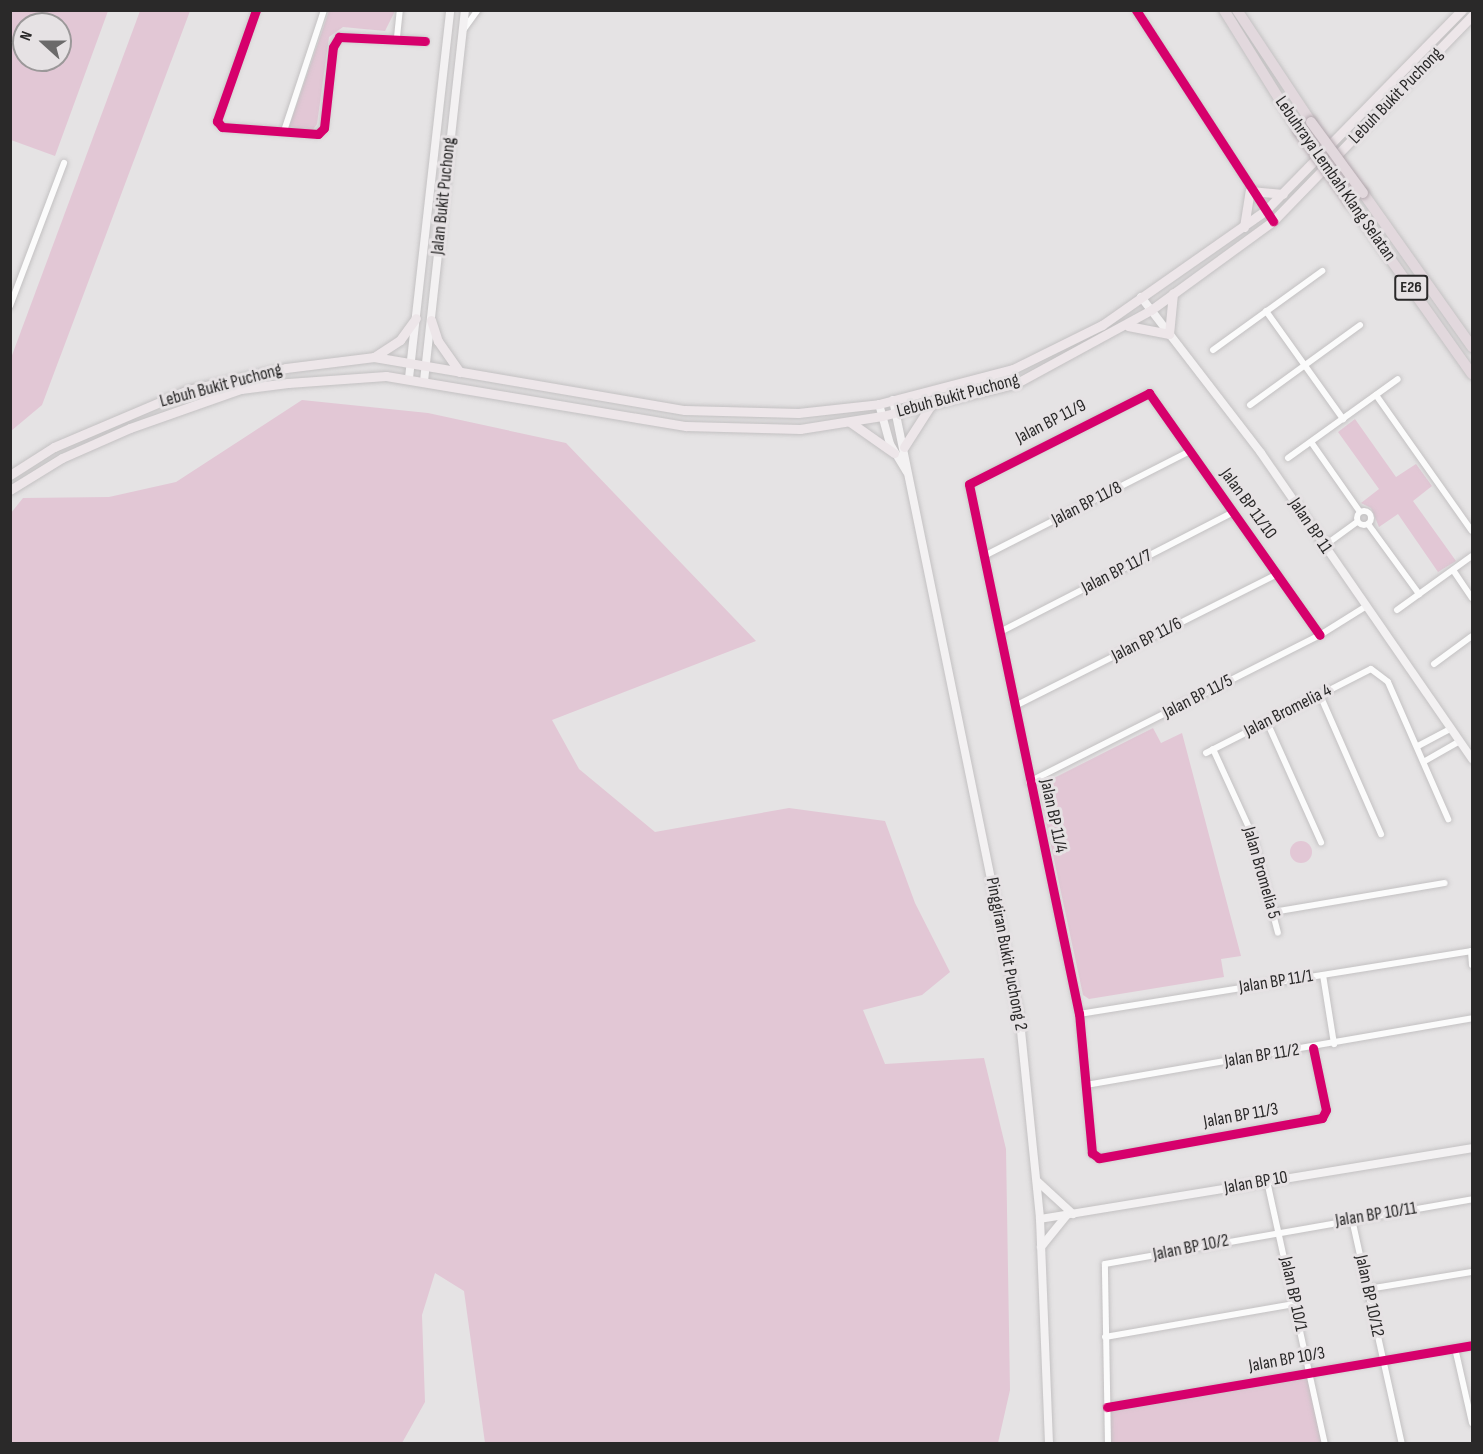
<!DOCTYPE html>
<style>
body{margin:0}
#map{position:relative;width:1483px;height:1454px;overflow:hidden;background:#e5e3e4;font-family:"Sofia Sans Condensed",sans-serif}
div>[style]{position:absolute}
.green>*{inset:0;background:#e2c7d5}
.round{border-radius:50%}
.roads{filter:drop-shadow(0 0 2px #c3c1c2) drop-shadow(0 0 2px #c3c1c2)}
.street>*{height:6px;margin:-3px;padding:0 3px;transform-origin:3px;border-radius:3px;background:#fbfbfb}
.street>.ring{margin:-3px;padding:0;box-sizing:content-box;background:none;border:6px solid #fbfbfb;border-radius:50%}
.secondary>*{height:8px;margin:-4px;padding:0 4px;transform-origin:4px;border-radius:4px;background:#f3f1f2}
.primary>*{height:9px;margin:-4.5px;padding:0 4.5px;transform-origin:4.5px;border-radius:4.5px;background:#ede6e9}
.highway>*{height:10px;margin:-5px;padding:0 5px;transform-origin:5px;border-radius:5px;background:#e2d8dd}
.bridges{filter:drop-shadow(0 0 2px #b0a5ab) drop-shadow(0 0 2px #b0a5ab)}
.highway-bridge>*{height:10px;margin:-5px;padding:0 5px;transform-origin:5px;border-radius:5px;background:#e2d8dd}
.cycleway>*{height:9px;margin:-4.5px;padding:0 4.5px;transform-origin:4.5px;border-radius:4.5px;background:#d6006c}
span{translate:-50% -50%;white-space:nowrap;text-align:center;line-height:1.15;-webkit-text-stroke:6px #e6e2e4;paint-order:stroke}
.shield-label span{padding:2px 4px;background:#e6e2e4;border:2px solid;border-radius:4px;-webkit-text-stroke-width:0}
.shield-label{font-size:16px;color:#2a2929;font-weight:700}
.street-label{font-size:18px;color:#2a2929}
.frame{position:absolute;inset:0;border:12px solid #2a2929;pointer-events:none}
.north{position:absolute;left:12px;top:12px;width:60px;height:60px;box-sizing:border-box;background:#e6e2e4;border:2px solid #9b9899;border-radius:50%;rotate:291deg;font-size:16px;font-weight:700;line-height:24px;text-align:center;color:#2a2929}
.north::after{content:'';display:block;margin:auto;width:21px;height:27px;background:#6b6a6a;clip-path:polygon(50% 0,100% 100%,50% 72%,0 100%)}
</style>
<div id="map">
<div class="green">
<i style="clip-path:polygon(evenodd,10px 11px,108px 11px,55px 156px,11px 140px,10px 11px,24px 24px,60px 24px,60px 60px,24px 60px,24px 24px)"></i>
<i style="clip-path:polygon(140px 11px,190px 11px,42px 405px,11px 431px,11px 358px)"></i>
<i style="clip-path:polygon(329px 11px,395px 11px,385px 31px,343px 27px,329px 37px,317px 124px,312px 131px,289px 127px)"></i>
<i style="clip-path:polygon(302px 400px,428px 413px,566px 443px,756px 641px,552px 720px,579px 769px,655px 832px,789px 808px,885px 821px,915px 903px,950px 972px,922px 995px,863px 1010px,885px 1064px,984px 1058px,1006px 1149px,1010px 1390px,998px 1443px,485px 1443px,464px 1291px,435px 1273px,422px 1315px,425px 1402px,402px 1443px,11px 1443px,11px 513px,23px 498px,109px 497px,176px 482px)"></i>
<i style="clip-path:polygon(1355px 419px,1396px 477px,1416px 464px,1432px 486px,1413px 501px,1456px 561px,1438px 572px,1398px 514px,1379px 527px,1371px 508px,1361px 503px,1379px 489px,1338px 432px)"></i>
<i style="clip-path:polygon(1153px 728px,1161px 743px,1182px 733px,1241px 956px,1221px 959px,1224px 977px,1089px 999px,1083px 995px,1040px 794px,1046px 782px)"></i>
<i class="round" style="left:1290px;top:841px;width:22px;height:22px"></i>
<i style="clip-path:polygon(1310px 1373px,1325px 1443px,1108px 1443px,1107px 1407px)"></i>
</div>
<div class="roads">
<div class="street">
<i style="left:256px;top:10px;width:118px;rotate:109.4deg"></i>
<i style="left:217px;top:121px;width:8px;rotate:50deg"></i>
<i style="left:222px;top:127px;width:96px;rotate:4.2deg"></i>
<i style="left:318px;top:134px;width:8px;rotate:-45deg"></i>
<i style="left:324px;top:128px;width:81px;rotate:-83.7deg"></i>
<i style="left:333px;top:47px;width:12px;rotate:-59deg"></i>
<i style="left:339px;top:37px;width:86px;rotate:2.7deg"></i>
<i style="left:1136px;top:10px;width:252px;rotate:57deg"></i>
<i style="left:464px;top:29px;width:24px;rotate:-54deg"></i>
<i style="left:397px;top:37px;width:27px;rotate:-84deg"></i>
<i style="left:284px;top:131px;width:127px;rotate:-71.7deg"></i>
<i style="left:10px;top:306px;width:153px;rotate:-69.3deg"></i>
<i style="left:1266px;top:311px;width:133px;rotate:54.5deg"></i>
<i style="left:1213px;top:350px;width:135px;rotate:-35.9deg"></i>
<i style="left:1376px;top:395px;width:166px;rotate:54.8deg"></i>
<i style="left:1250px;top:405px;width:136px;rotate:-36deg"></i>
<i style="left:1311px;top:442px;width:85px;rotate:55deg"></i>
<i style="left:1288px;top:458px;width:135px;rotate:-35.7deg"></i>
<i class="ring" style="left:1357px;top:511px;width:8px;height:8px"></i>
<i style="left:1368px;top:524px;width:87px;rotate:53.9deg"></i>
<i style="left:1324px;top:546px;width:41px;rotate:-36deg"></i>
<i style="left:984px;top:556px;width:231px;rotate:-27deg"></i>
<i style="left:1453px;top:570px;width:34px;rotate:56deg"></i>
<i style="left:1397px;top:610px;width:92px;rotate:-35.8deg"></i>
<i style="left:1000px;top:632px;width:262px;rotate:-27.2deg"></i>
<i style="left:1434px;top:664px;width:47px;rotate:-36.4deg"></i>
<i style="left:1320px;top:695px;width:152px;rotate:66.3deg"></i>
<i style="left:1015px;top:706px;width:294px;rotate:-26.7deg"></i>
<i style="left:1267px;top:722px;width:132px;rotate:65.8deg"></i>
<i style="left:1418px;top:746px;width:36px;rotate:-28deg"></i>
<i style="left:1213px;top:749px;width:94px;rotate:65.4deg"></i>
<i style="left:1252px;top:834px;width:102px;rotate:75.3deg"></i>
<i style="left:1206px;top:753px;width:185px;rotate:-27deg"></i>
<i style="left:1371px;top:669px;width:21px;rotate:37deg"></i>
<i style="left:1388px;top:682px;width:150px;rotate:66.3deg"></i>
<i style="left:1425px;top:761px;width:40px;rotate:-29.7deg"></i>
<i style="left:1029px;top:782px;width:326px;rotate:-26.8deg"></i>
<i style="left:1320px;top:635px;width:53px;rotate:-31.9deg"></i>
<i style="left:1273px;top:912px;width:174px;rotate:-9.6deg"></i>
<i style="left:1471px;top:951px;width:14px;rotate:86deg"></i>
<i style="left:1323px;top:975px;width:70px;rotate:80.9deg"></i>
<i style="left:1079px;top:1014px;width:398px;rotate:-9.1deg"></i>
<i style="left:1313px;top:1048px;width:63px;rotate:78.2deg"></i>
<i style="left:1326px;top:1110px;width:9px;rotate:117deg"></i>
<i style="left:1322px;top:1118px;width:227px;rotate:169.8deg"></i>
<i style="left:1099px;top:1158px;width:9px;rotate:-144deg"></i>
<i style="left:1092px;top:1153px;width:140px;rotate:-95.3deg"></i>
<i style="left:1079px;top:1014px;width:541px;rotate:-101.73deg"></i>
<i style="left:969px;top:484px;width:202px;rotate:-26.8deg"></i>
<i style="left:1149px;top:393px;width:296px;rotate:54.8deg"></i>
<i style="left:1086px;top:1085px;width:392px;rotate:-9.8deg"></i>
<i style="left:1267px;top:1181px;width:269px;rotate:77.6deg"></i>
<i style="left:1352px;top:1219px;width:230px;rotate:77.5deg"></i>
<i style="left:1368px;top:1289px;width:105px;rotate:-9.3deg"></i>
<i style="left:1105px;top:1337px;width:192px;rotate:-9.9deg"></i>
<i style="left:1455px;top:1348px;width:77px;rotate:77.2deg"></i>
<i style="left:1107px;top:1407px;width:370px;rotate:-9.6deg"></i>
<i style="left:1108px;top:1444px;width:180px;rotate:-91deg"></i>
<i style="left:1105px;top:1264px;width:373px;rotate:-10deg"></i>
</div>
<div class="secondary">
<i style="left:1141px;top:297px;width:197px;rotate:52.4deg"></i>
<i style="left:1261px;top:453px;width:372px;rotate:55.4deg"></i>
<i style="left:409px;top:378px;width:370px;rotate:-83.6deg"></i>
<i style="left:424px;top:381px;width:373px;rotate:-83.7deg"></i>
<i style="left:893px;top:400px;width:634px;rotate:78.44deg"></i>
<i style="left:1020px;top:1021px;width:199px;rotate:84.2deg"></i>
<i style="left:1040px;top:1219px;width:225px;rotate:87.7deg"></i>
<i style="left:879px;top:404px;width:41px;rotate:74.6deg"></i>
<i style="left:890px;top:444px;width:33px;rotate:59deg"></i>
<i style="left:1037px;top:1181px;width:49px;rotate:42.5deg"></i>
<i style="left:1040px;top:1219px;width:438px;rotate:-9.3deg"></i>
<i style="left:1041px;top:1247px;width:41px;rotate:-50.9deg"></i>
</div>
<div class="primary">
<i style="left:1244px;top:227px;width:36px;rotate:-81deg"></i>
<i style="left:1250px;top:191px;width:33px;rotate:5deg"></i>
<i style="left:431px;top:320px;width:22px;rotate:72deg"></i>
<i style="left:438px;top:341px;width:38px;rotate:55deg"></i>
<i style="left:1128px;top:326px;width:42px;rotate:11deg"></i>
<i style="left:1169px;top:334px;width:41px;rotate:-84.4deg"></i>
<i style="left:374px;top:357px;width:31px;rotate:-33deg"></i>
<i style="left:400px;top:340px;width:27px;rotate:-54deg"></i>
<i style="left:850px;top:422px;width:54px;rotate:35.2deg"></i>
<i style="left:904px;top:447px;width:50px;rotate:-57.3deg"></i>
<i style="left:10px;top:475px;width:52px;rotate:-32.5deg"></i>
<i style="left:54px;top:447px;width:146px;rotate:-23deg"></i>
<i style="left:188px;top:390px;width:100px;rotate:-12.7deg"></i>
<i style="left:286px;top:368px;width:89px;rotate:-7.1deg"></i>
<i style="left:374px;top:357px;width:315px;rotate:9.7deg"></i>
<i style="left:685px;top:410px;width:113px;rotate:1.5deg"></i>
<i style="left:798px;top:413px;width:81px;rotate:-6.3deg"></i>
<i style="left:879px;top:404px;width:138px;rotate:-14.6deg"></i>
<i style="left:1013px;top:369px;width:99px;rotate:-26.3deg"></i>
<i style="left:1102px;top:325px;width:199px;rotate:-35deg"></i>
<i style="left:1265px;top:211px;width:281px;rotate:-45.6deg"></i>
<i style="left:10px;top:490px;width:61px;rotate:-31.6deg"></i>
<i style="left:62px;top:458px;width:74px;rotate:-23.8deg"></i>
<i style="left:130px;top:428px;width:118px;rotate:-19.4deg"></i>
<i style="left:241px;top:389px;width:47px;rotate:-7.3deg"></i>
<i style="left:288px;top:383px;width:98px;rotate:-4.1deg"></i>
<i style="left:386px;top:376px;width:304px;rotate:9.5deg"></i>
<i style="left:686px;top:426px;width:114px;rotate:1.5deg"></i>
<i style="left:800px;top:429px;width:83px;rotate:-9deg"></i>
<i style="left:882px;top:416px;width:139px;rotate:-13.7deg"></i>
<i style="left:1017px;top:383px;width:153px;rotate:-28.6deg"></i>
<i style="left:1151px;top:310px;width:151px;rotate:-36.1deg"></i>
<i style="left:1273px;top:221px;width:286px;rotate:-45.9deg"></i>
</div>
<div class="highway">
<i style="left:1224px;top:10px;width:142px;rotate:58.2deg"></i>
<i style="left:1237px;top:10px;width:134px;rotate:56.5deg"></i>
<i style="left:1363px;top:193px;width:189px;rotate:54.7deg"></i>
<i style="left:1350px;top:202px;width:211px;rotate:54.7deg"></i>
</div>
</div>
<div class="bridges">
<div class="highway-bridge">
<i style="left:1311px;top:122px;width:88px;rotate:53.8deg"></i>
<i style="left:1299px;top:131px;width:87px;rotate:54.3deg"></i>
</div>
</div>
<div class="cycleway">
<i style="left:256px;top:10px;width:118px;rotate:109.4deg"></i>
<i style="left:217px;top:121px;width:8px;rotate:50deg"></i>
<i style="left:222px;top:127px;width:96px;rotate:4.2deg"></i>
<i style="left:318px;top:134px;width:8px;rotate:-45deg"></i>
<i style="left:324px;top:128px;width:81px;rotate:-83.7deg"></i>
<i style="left:333px;top:47px;width:12px;rotate:-59deg"></i>
<i style="left:339px;top:37px;width:86px;rotate:2.7deg"></i>
<i style="left:1136px;top:10px;width:252px;rotate:57deg"></i>
<i style="left:1313px;top:1048px;width:63px;rotate:78.2deg"></i>
<i style="left:1326px;top:1110px;width:9px;rotate:117deg"></i>
<i style="left:1322px;top:1118px;width:227px;rotate:169.8deg"></i>
<i style="left:1099px;top:1158px;width:9px;rotate:-144deg"></i>
<i style="left:1092px;top:1153px;width:140px;rotate:-95.3deg"></i>
<i style="left:1079px;top:1014px;width:541px;rotate:-101.73deg"></i>
<i style="left:969px;top:484px;width:202px;rotate:-26.8deg"></i>
<i style="left:1149px;top:393px;width:296px;rotate:54.8deg"></i>
<i style="left:1107px;top:1407px;width:370px;rotate:-9.6deg"></i>
</div>
<div class="shield-label">
<span style="left:1411px;top:288px">E26</span>
</div>
<div class="street-label">
<span style="left:1396px;top:96px;rotate:-46deg">Lebuh Bukit Puchong</span>
<span style="left:1335px;top:179px;rotate:55deg">Lebuhraya Lembah Klang Selatan</span>
<span style="left:444px;top:196px;rotate:-84deg">Jalan Bukit Puchong</span>
<span style="left:221px;top:386px;rotate:-15deg">Lebuh Bukit Puchong</span>
<span style="left:958px;top:396px;rotate:-15deg">Lebuh Bukit Puchong</span>
<span style="left:1051px;top:422px;rotate:-27deg">Jalan BP 11/9</span>
<span style="left:1087px;top:504px;rotate:-27deg">Jalan BP 11/8</span>
<span style="left:1248px;top:504px;rotate:54deg">Jalan BP 11/10</span>
<span style="left:1310px;top:526px;rotate:56deg">Jalan BP 11</span>
<span style="left:1117px;top:572px;rotate:-27deg">Jalan BP 11/7</span>
<span style="left:1147px;top:640px;rotate:-27deg">Jalan BP 11/6</span>
<span style="left:1198px;top:697px;rotate:-27deg">Jalan BP 11/5</span>
<span style="left:1288px;top:711px;rotate:-27deg">Jalan Bromelia 4</span>
<span style="left:1053px;top:816px;rotate:78deg">Jalan BP 11/4</span>
<span style="left:1261px;top:873px;rotate:74deg">Jalan Bromelia 5</span>
<span style="left:1006px;top:954px;rotate:79deg">Pinggiran Bukit Puchong 2</span>
<span style="left:1276px;top:982px;rotate:-9deg">Jalan BP 11/1</span>
<span style="left:1262px;top:1056px;rotate:-9deg">Jalan BP 11/2</span>
<span style="left:1241px;top:1116px;rotate:-10deg">Jalan BP 11/3</span>
<span style="left:1256px;top:1183px;rotate:-10deg">Jalan BP 10</span>
<span style="left:1376px;top:1215px;rotate:-9deg">Jalan BP 10/11</span>
<span style="left:1191px;top:1248px;rotate:-11deg">Jalan BP 10/2</span>
<span style="left:1293px;top:1294px;rotate:78deg">Jalan BP 10/1</span>
<span style="left:1369px;top:1296px;rotate:78deg">Jalan BP 10/12</span>
<span style="left:1287px;top:1360px;rotate:-10deg">Jalan BP 10/3</span>
</div>
<div class="frame"></div>
<div class="north">N</div>
</div>
